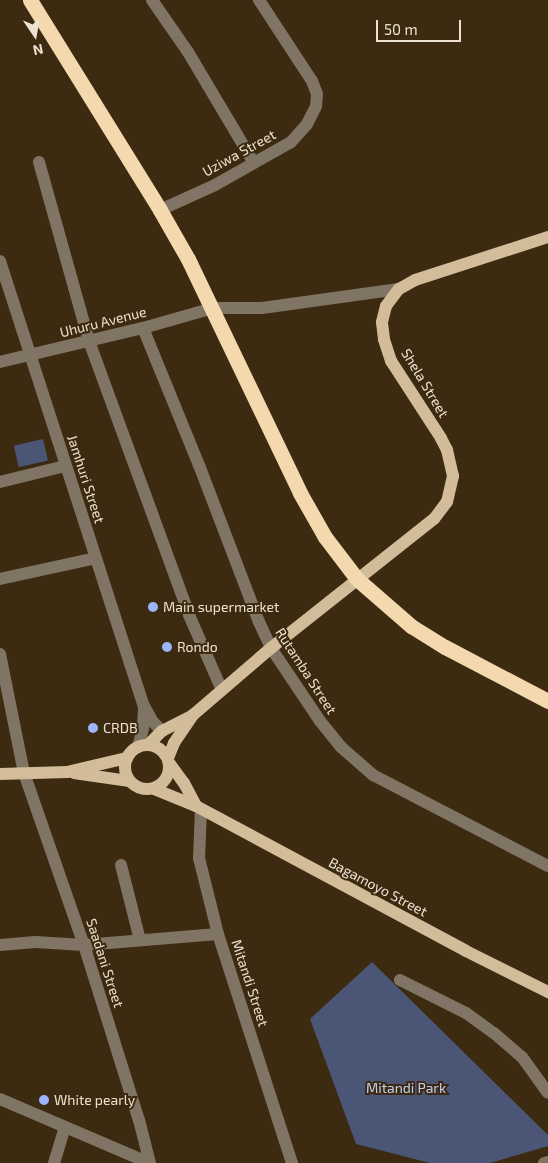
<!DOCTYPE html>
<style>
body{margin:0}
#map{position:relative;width:548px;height:1163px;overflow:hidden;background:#3c2b10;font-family:"Exo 2",sans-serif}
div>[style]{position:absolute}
.green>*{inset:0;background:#4b5575;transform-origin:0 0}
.minor>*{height:12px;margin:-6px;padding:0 6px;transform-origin:6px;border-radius:6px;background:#807564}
.major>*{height:12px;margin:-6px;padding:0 6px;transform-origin:6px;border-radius:6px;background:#d3bc99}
.major>.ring{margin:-6px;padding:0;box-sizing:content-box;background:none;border:12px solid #d3bc99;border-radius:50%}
.highway>*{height:15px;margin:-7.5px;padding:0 7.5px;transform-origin:7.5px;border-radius:7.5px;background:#f4d8ae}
.dots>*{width:14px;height:14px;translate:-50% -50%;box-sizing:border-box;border:2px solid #3c2b10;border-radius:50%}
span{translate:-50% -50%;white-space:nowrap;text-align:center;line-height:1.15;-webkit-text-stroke:4px #3c2b10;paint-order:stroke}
.street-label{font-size:14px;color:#ede2d2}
.poi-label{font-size:14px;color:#ede2d2}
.left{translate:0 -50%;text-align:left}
.park-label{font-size:14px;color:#c2cff5}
.north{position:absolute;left:10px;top:10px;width:50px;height:50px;-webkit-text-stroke:4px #3c2b10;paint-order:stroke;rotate:168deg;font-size:14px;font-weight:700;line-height:20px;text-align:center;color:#ede2d2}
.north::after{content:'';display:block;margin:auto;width:18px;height:22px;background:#ede2d2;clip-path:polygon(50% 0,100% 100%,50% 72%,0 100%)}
.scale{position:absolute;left:376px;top:20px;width:85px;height:22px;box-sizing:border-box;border:2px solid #ede2d2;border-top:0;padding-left:6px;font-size:15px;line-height:18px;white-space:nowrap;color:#ede2d2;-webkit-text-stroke:4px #3c2b10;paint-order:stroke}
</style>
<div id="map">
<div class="green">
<i style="left:43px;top:439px;width:22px;height:30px;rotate:77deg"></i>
<i style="clip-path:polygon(372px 962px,548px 1135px,548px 1146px,490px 1163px,430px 1163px,356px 1144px,310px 1019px)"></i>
</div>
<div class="minor">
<i style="left:152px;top:0;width:63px;rotate:55.3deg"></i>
<i style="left:188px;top:52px;width:129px;rotate:59.3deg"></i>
<i style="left:39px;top:162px;width:186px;rotate:74.4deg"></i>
<i style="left:89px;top:341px;width:292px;rotate:69.9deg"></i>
<i style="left:189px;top:615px;width:82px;rotate:66.3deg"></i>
<i style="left:160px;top:210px;width:60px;rotate:-24.4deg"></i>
<i style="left:215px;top:185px;width:87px;rotate:-29.5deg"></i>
<i style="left:291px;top:142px;width:24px;rotate:-48deg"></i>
<i style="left:307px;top:124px;width:20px;rotate:-63deg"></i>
<i style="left:316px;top:106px;width:12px;rotate:-85deg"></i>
<i style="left:317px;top:94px;width:14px;rotate:-111deg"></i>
<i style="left:312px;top:81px;width:97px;rotate:-123.2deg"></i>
<i style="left:0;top:261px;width:468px;rotate:72.1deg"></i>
<i style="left:144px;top:706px;width:18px;rotate:61deg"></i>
<i style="left:153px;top:722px;width:13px;rotate:45deg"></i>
<i style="left:143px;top:328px;width:148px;rotate:67.8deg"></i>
<i style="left:199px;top:465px;width:168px;rotate:69.1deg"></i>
<i style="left:259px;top:622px;width:29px;rotate:65deg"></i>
<i style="left:271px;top:648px;width:88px;rotate:56.1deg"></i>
<i style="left:320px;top:721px;width:33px;rotate:51deg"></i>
<i style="left:341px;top:747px;width:43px;rotate:41.2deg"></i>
<i style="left:373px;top:775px;width:197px;rotate:27.5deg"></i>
<i style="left:0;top:362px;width:147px;rotate:-13.4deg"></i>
<i style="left:143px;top:328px;width:73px;rotate:-15.9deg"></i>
<i style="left:213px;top:308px;width:49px"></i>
<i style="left:262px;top:308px;width:138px;rotate:-7.9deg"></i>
<i style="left:0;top:482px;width:67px;rotate:-13.8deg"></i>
<i style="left:0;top:579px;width:98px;rotate:-12.3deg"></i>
<i style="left:0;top:654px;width:121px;rotate:78.6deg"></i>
<i style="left:24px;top:773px;width:182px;rotate:70.8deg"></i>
<i style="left:84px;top:945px;width:183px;rotate:72.6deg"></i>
<i style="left:139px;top:1120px;width:44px;rotate:75.7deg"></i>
<i style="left:138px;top:747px;width:20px;rotate:-75deg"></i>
<i style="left:143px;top:728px;width:20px;rotate:-87deg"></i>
<i style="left:201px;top:809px;width:49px;rotate:92.3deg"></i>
<i style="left:199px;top:858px;width:78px;rotate:76deg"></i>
<i style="left:218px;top:934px;width:241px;rotate:72.1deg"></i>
<i style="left:121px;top:865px;width:77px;rotate:75.8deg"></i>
<i style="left:0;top:945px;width:35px;rotate:-5deg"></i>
<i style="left:35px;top:942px;width:49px;rotate:3.5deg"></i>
<i style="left:84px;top:945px;width:134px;rotate:-4.7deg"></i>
<i style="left:400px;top:980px;width:74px;rotate:26.6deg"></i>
<i style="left:466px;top:1013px;width:34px;rotate:36deg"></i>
<i style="left:494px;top:1033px;width:37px;rotate:41deg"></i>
<i style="left:522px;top:1057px;width:44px;rotate:54.2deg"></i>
<i style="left:0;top:1099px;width:162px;rotate:23.2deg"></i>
<i style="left:54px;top:1163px;width:37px;rotate:-73deg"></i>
<i style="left:544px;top:1163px;width:4px;rotate:-14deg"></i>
</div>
<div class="major">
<i class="ring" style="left:125px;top:745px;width:32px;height:32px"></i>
<i style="left:148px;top:745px;width:20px;rotate:-45deg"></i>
<i style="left:162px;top:731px;width:33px;rotate:-27deg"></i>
<i style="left:168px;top:758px;width:16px;rotate:-68deg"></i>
<i style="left:174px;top:743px;width:34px;rotate:-56deg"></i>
<i style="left:193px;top:715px;width:103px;rotate:-40.7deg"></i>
<i style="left:271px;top:648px;width:208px;rotate:-38.4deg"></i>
<i style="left:434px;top:519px;width:21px;rotate:-53deg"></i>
<i style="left:447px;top:502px;width:27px;rotate:-77deg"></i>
<i style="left:453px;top:476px;width:27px;rotate:-103deg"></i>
<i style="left:447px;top:450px;width:13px;rotate:-117deg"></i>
<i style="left:441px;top:438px;width:92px;rotate:-123deg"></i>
<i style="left:391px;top:361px;width:23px;rotate:-108deg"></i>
<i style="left:384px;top:339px;width:17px;rotate:-97deg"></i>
<i style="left:382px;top:322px;width:16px;rotate:-76deg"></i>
<i style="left:386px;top:306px;width:21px;rotate:-53deg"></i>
<i style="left:399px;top:289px;width:18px;rotate:-29deg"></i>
<i style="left:415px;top:280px;width:140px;rotate:-17.9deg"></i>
<i style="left:170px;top:764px;width:24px;rotate:54deg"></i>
<i style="left:184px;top:783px;width:26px;rotate:62deg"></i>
<i style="left:74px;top:773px;width:56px;rotate:8.3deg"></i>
<i style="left:0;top:774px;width:67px;rotate:-1.7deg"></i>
<i style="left:67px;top:772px;width:62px;rotate:-13.1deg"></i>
<i style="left:154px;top:789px;width:45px;rotate:22deg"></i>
<i style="left:196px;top:806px;width:306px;rotate:28.2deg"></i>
<i style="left:466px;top:951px;width:92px;rotate:26.6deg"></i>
</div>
<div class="highway">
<i style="left:30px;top:0;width:247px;rotate:58.2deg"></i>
<i style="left:160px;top:210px;width:56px;rotate:60.3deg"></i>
<i style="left:188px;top:259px;width:259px;rotate:64.4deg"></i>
<i style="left:300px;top:493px;width:51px;rotate:60.4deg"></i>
<i style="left:325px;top:537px;width:53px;rotate:52.7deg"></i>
<i style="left:357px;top:579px;width:72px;rotate:41deg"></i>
<i style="left:411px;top:626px;width:40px;rotate:32deg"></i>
<i style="left:445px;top:647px;width:116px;rotate:27.7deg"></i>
</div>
<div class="dots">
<i style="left:153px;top:607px;background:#9db4fd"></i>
<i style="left:167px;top:647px;background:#9db4fd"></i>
<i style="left:93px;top:728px;background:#9db4fd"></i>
<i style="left:44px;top:1100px;background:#9db4fd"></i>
</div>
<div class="street-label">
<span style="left:239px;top:153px;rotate:-29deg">Uziwa Street</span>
<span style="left:103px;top:322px;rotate:-14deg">Uhuru Avenue</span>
<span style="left:425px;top:383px;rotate:59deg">Shela Street</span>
<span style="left:86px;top:479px;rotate:72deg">Jamhuri Street</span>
<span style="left:306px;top:671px;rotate:57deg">Rutamba Street</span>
<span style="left:378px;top:887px;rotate:28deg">Bagamoyo Street</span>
<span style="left:105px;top:963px;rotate:72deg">Saadani Street</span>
<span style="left:250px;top:983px;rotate:72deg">Mitandi Street</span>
</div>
<div class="poi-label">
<span class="left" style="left:163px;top:607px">Main supermarket</span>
<span class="left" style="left:177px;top:647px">Rondo</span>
<span class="left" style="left:103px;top:728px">CRDB</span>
<span class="left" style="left:54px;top:1100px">White pearly</span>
</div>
<div class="park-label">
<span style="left:406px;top:1088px">Mitandi Park</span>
</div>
<div class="north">N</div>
<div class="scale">50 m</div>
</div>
